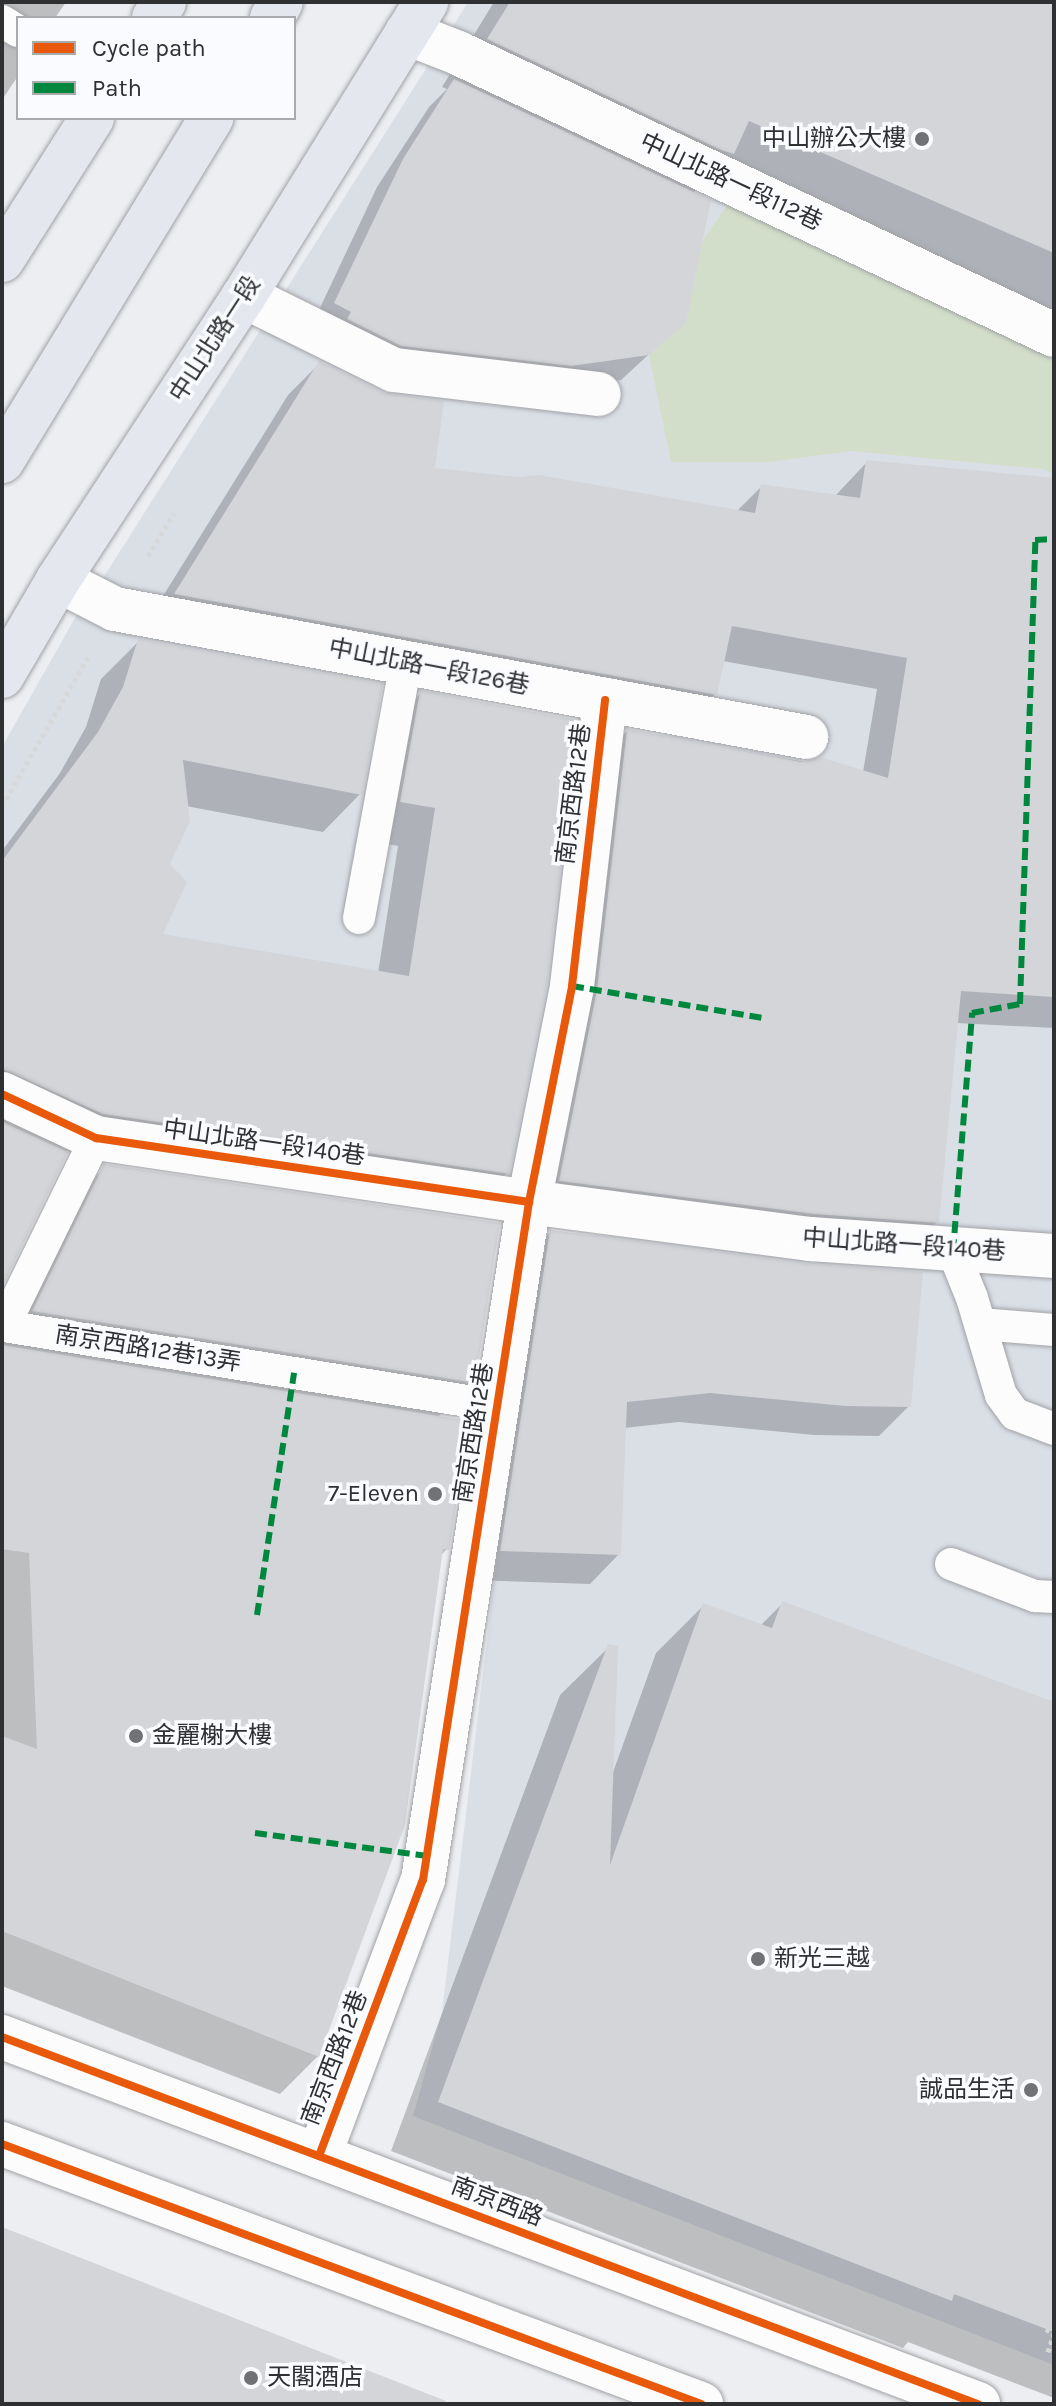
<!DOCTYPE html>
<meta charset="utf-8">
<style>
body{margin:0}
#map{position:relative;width:1056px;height:2406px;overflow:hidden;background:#eceef1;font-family:Karla,"Noto Sans TC",sans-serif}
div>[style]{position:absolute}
.built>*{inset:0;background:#dadfe6}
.green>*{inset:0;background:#d2dec9}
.shadow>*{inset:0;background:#0003}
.building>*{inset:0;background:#d4d5d8}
.path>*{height:5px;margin-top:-2.5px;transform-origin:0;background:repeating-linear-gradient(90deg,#d8d8d8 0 4px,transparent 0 8px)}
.roads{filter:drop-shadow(0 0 2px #a1a2a5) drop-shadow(0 0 2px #a1a2a5)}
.lane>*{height:32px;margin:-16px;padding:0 16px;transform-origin:16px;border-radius:16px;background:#fcfcfd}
.street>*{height:44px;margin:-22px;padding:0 22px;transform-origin:22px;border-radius:22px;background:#fcfcfd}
.secondary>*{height:44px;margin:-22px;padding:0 22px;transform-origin:22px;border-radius:22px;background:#fcfcfd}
.primary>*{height:44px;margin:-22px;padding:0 22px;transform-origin:22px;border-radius:22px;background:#e4e8ee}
.quiet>*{height:6px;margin-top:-3px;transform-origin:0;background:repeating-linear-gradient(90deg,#00873e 0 12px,transparent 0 18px)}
.cycleway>*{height:8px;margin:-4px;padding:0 4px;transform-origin:4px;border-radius:4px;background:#e8590c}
.dots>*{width:22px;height:22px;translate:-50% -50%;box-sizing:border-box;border:4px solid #f9fbfe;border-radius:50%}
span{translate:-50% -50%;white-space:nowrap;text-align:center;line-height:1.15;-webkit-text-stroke:7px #f9fbfe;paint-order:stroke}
.poi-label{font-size:24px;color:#2f3032}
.right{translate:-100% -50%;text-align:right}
.left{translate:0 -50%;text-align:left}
.street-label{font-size:24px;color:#2f3032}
.frame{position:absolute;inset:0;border:4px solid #2f3032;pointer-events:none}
.legend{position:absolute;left:16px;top:16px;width:280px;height:104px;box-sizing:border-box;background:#f9fbfe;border:2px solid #a8aaac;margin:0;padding:10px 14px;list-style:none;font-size:24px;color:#2f3032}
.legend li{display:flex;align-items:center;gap:16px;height:40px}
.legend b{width:40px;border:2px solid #a8aaac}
</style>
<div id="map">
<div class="built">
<i style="clip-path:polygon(468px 2px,1054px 2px,1054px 322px,445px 39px)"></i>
<i style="clip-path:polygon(429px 64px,1054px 350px,1054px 1246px,553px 1206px,624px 732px,782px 745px,98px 586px)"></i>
<i style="clip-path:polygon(79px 611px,383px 680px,366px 796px,409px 687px,596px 726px,527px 1202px,154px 1134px,2px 1087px,2px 747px)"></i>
<i style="clip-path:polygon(548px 1231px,1054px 1273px,1054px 2365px,413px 2116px,442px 2012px,517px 1392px)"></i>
</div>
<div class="green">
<i style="clip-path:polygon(731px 200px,1054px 350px,1054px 474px,1043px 469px,851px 451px,769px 462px,671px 462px,649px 355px,686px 323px,703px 240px)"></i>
</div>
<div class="shadow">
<i style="clip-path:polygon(2px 2px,66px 2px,55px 18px,18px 18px,18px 76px,2px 100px)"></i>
<i style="clip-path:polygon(494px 2px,1054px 2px,1054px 320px,713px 173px,692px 194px,684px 322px,621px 380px,544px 391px,310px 329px,377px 187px,429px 107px,447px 89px,442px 87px)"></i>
<i style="clip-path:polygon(320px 363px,433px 470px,736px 512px,762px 486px,835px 496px,867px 462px,1054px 577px,1054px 1028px,956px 1023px,937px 1222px,906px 1253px,529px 1211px,596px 763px,627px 731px,863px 772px,877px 689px,723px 661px,715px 694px,684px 725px,145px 625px,288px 395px)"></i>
<i style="clip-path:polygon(139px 641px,360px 794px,323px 832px,186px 806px,167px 864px,160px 935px,378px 973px,398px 846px,363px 839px,383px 731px,421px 693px,507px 1173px,469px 1211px,66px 1151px,2px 1282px,2px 851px,60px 773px,86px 727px,101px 679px)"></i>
<i style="clip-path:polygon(105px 1167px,474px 1382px,438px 1417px,447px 1549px,440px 1556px,318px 2056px,280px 2094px,2px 1986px,2px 1332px,62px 1210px)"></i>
<i style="clip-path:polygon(551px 1232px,808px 1266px,909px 1406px,879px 1436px,814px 1435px,679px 1422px,624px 1428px,619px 1554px,590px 1584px,471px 1580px,521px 1262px)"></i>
<i style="clip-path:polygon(783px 1603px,1054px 1704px,1054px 2398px,908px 2342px,903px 2348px,391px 2151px,560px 1695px,609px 1647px,612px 1775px,656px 1653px,704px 1605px,760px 1626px)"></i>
</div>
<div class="building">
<i style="clip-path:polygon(510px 2px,1054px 2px,1054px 253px,749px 121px,734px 154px,721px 150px,487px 39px)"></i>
<i style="clip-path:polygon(454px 79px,711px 200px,686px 323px,649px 355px,571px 366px,401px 346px,347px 319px,351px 312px,334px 303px,403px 159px)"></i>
<i style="clip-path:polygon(319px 361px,383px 393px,444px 401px,435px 468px,518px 477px,539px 475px,755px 513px,761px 484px,860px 498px,866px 460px,1054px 478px,1054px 997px,961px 991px,939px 1223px,814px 1214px,559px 1181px,597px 989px,627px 729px,801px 762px,820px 757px,888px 778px,907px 658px,732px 626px,717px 695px,174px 594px)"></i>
<i style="clip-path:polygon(138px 639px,383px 684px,362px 795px,183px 760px,190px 821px,170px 864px,187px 882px,163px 934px,409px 976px,435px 808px,400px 802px,420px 691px,578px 720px,547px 982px,509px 1174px,103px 1114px,2px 1069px,2px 861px,98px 732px,123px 687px)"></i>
<i style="clip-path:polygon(2px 1122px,68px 1152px,2px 1287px)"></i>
<i style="clip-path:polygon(104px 1164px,500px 1223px,475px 1383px,32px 1311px)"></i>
<i style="clip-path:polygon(550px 1230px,808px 1264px,923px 1272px,911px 1407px,845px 1406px,710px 1393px,627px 1402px,621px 1555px,500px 1551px)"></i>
<i style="clip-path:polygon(2px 1345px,470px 1421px,449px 1550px,443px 1549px,405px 1825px,319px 2057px,2px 1931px,2px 1736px,37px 1749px,29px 1553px,2px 1549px)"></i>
<i style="clip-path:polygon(782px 1601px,1054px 1702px,1054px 2332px,954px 2294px,952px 2301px,438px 2102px,608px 1644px,618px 1646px,610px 1865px,703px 1603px,772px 1628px)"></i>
<i style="clip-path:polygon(2px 2227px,446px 2401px,445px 2404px,2px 2404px)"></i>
</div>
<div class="path">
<i style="left:148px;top:556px;width:50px;rotate:-58.8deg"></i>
<i style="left:2px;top:806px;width:172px;rotate:-60deg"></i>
<i style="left:1046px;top:2329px;width:9px;rotate:32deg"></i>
<i style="left:1048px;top:2352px;width:20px;rotate:-72deg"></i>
</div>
<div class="roads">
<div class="lane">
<i style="left:2px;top:21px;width:19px;rotate:32deg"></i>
<i style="left:359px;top:918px;width:259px;rotate:-79.6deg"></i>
<i style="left:96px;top:1138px;width:209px;rotate:116.1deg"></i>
<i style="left:4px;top:1326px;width:500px;rotate:9.2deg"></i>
<i style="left:953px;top:1251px;width:51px;rotate:68deg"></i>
<i style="left:972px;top:1298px;width:101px;rotate:73.4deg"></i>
<i style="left:1001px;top:1395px;width:24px;rotate:54deg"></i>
<i style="left:1015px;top:1414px;width:42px;rotate:21deg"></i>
<i style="left:980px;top:1324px;width:74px;rotate:4.6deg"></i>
<i style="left:951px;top:1564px;width:90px;rotate:20.9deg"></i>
<i style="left:1035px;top:1596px;width:19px;rotate:3deg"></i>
</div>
<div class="street">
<i style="left:407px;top:33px;width:55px;rotate:21.4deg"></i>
<i style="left:458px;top:53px;width:659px;rotate:25.32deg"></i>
<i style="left:244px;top:296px;width:167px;rotate:26.3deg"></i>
<i style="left:394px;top:370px;width:206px;rotate:6.7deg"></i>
<i style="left:58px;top:580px;width:64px;rotate:27deg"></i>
<i style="left:115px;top:609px;width:703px;rotate:10.49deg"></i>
<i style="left:2px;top:1094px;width:104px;rotate:25.1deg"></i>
<i style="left:96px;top:1138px;width:438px;rotate:8.4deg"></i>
<i style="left:529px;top:1202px;width:284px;rotate:7.5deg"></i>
<i style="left:811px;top:1239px;width:244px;rotate:4deg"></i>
<i style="left:319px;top:2156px;width:295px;rotate:-69.4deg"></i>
<i style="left:423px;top:1880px;width:686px;rotate:-81.11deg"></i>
<i style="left:529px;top:1202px;width:220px;rotate:-78.7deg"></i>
<i style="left:572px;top:986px;width:288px;rotate:-83.4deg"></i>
</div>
<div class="secondary">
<i style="left:2px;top:2037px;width:1043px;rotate:20.61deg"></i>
<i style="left:2px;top:2144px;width:746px;rotate:20.4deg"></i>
</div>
<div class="primary">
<i style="left:154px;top:18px;width:19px;rotate:-58deg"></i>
<i style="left:272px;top:18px;width:18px;rotate:-61deg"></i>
<i style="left:2px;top:260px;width:168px;rotate:-57.6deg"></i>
<i style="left:2px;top:461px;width:402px;rotate:-58.6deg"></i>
<i style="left:2px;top:676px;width:111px;rotate:-59.7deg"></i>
<i style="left:58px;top:580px;width:339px;rotate:-56.8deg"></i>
<i style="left:244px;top:296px;width:346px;rotate:-58.2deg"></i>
</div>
</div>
<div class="quiet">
<i style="left:572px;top:986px;width:195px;rotate:9.5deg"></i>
<i style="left:953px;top:1251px;width:239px;rotate:-85.4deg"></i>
<i style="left:972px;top:1013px;width:49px;rotate:-10.6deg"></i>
<i style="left:1020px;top:1004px;width:464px;rotate:-88.1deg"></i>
<i style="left:1035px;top:540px;width:19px;rotate:-3deg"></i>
<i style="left:257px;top:1615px;width:245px;rotate:-81.3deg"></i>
<i style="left:255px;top:1833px;width:174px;rotate:7.6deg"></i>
</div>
<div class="cycleway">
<i style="left:2px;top:1094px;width:104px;rotate:25.1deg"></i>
<i style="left:96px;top:1138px;width:438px;rotate:8.4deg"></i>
<i style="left:2px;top:2037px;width:1043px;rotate:20.61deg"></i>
<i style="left:2px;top:2144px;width:746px;rotate:20.4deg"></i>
<i style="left:319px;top:2156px;width:295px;rotate:-69.4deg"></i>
<i style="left:423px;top:1880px;width:686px;rotate:-81.11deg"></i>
<i style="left:529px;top:1202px;width:220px;rotate:-78.7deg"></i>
<i style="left:572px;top:986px;width:288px;rotate:-83.4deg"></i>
</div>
<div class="dots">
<i style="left:922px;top:139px;background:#717275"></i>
<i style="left:435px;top:1494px;background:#717275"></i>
<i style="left:136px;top:1736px;background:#717275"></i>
<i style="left:758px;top:1959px;background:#717275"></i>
<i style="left:1031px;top:2090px;background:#717275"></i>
<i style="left:251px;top:2378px;background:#717275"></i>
</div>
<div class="poi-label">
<span class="right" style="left:906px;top:139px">中山辦公大樓</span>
<span class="right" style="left:419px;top:1494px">7-Eleven</span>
<span class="left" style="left:152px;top:1736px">金麗榭大樓</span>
<span class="left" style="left:774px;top:1959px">新光三越</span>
<span class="right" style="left:1015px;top:2090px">誠品生活</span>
<span class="left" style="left:267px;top:2378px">天閣酒店</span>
</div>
<div class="street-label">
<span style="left:731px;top:182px;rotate:25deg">中山北路一段112巷</span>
<span style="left:215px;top:339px;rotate:-57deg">中山北路一段</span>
<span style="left:429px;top:667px;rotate:11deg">中山北路一段126巷</span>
<span style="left:574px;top:794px;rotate:-83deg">南京西路12巷</span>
<span style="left:264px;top:1143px;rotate:8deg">中山北路一段140巷</span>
<span style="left:904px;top:1245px;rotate:4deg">中山北路一段140巷</span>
<span style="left:148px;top:1349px;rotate:9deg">南京西路12巷13弄</span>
<span style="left:474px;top:1433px;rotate:-81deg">南京西路12巷</span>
<span style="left:335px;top:2058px;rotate:-69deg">南京西路12巷</span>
<span style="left:497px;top:2202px;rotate:21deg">南京西路</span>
</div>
<div class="frame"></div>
<ul class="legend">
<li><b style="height:10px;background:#e8590c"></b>Cycle path</li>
<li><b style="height:10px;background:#00873e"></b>Path</li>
</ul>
</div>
